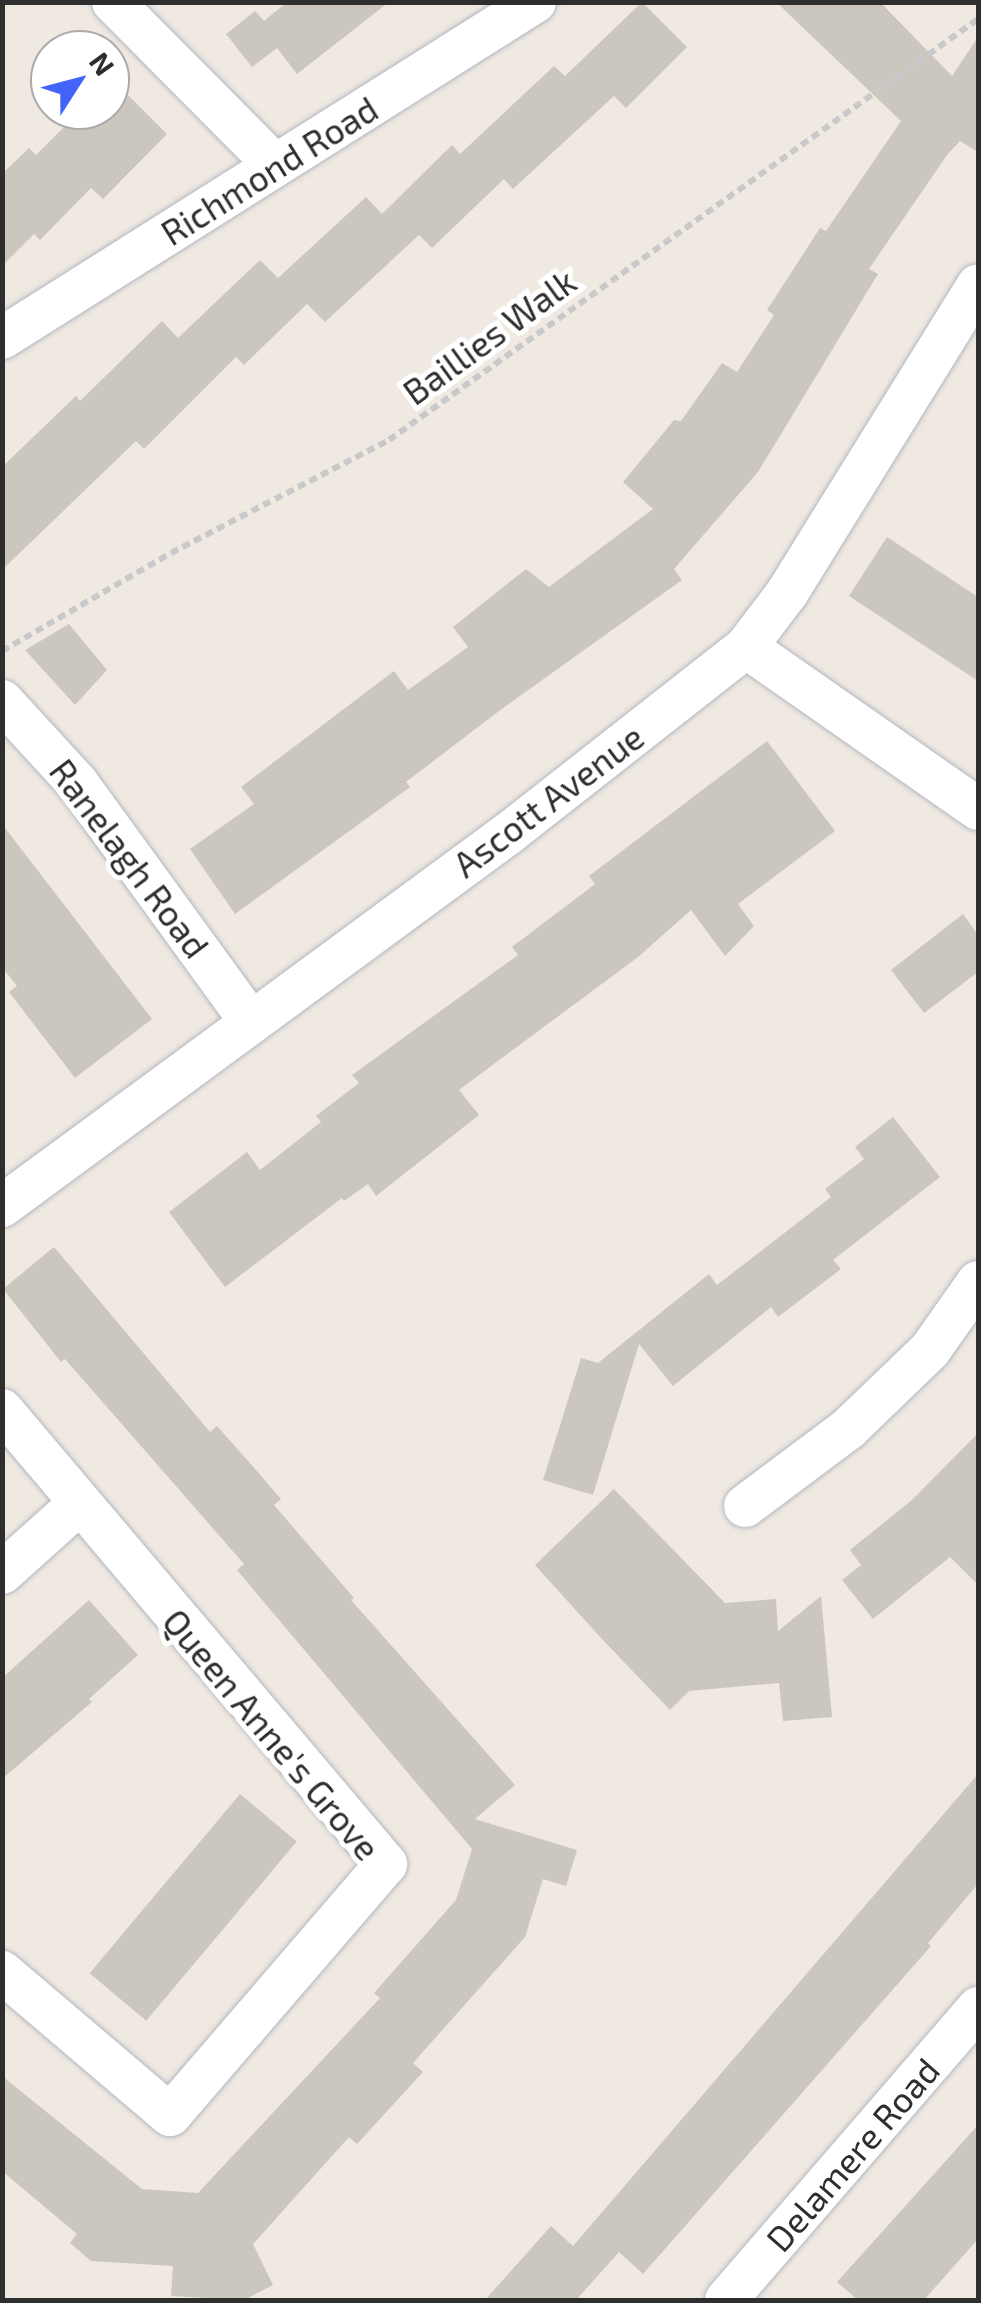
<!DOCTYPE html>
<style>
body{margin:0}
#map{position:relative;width:981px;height:2303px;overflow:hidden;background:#efe9e1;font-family:"Exo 2",sans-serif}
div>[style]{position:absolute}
.building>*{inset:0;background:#cbc7bf;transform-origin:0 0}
.path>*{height:6px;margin-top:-3px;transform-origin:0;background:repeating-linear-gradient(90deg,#c9c9c9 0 8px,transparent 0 13px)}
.roads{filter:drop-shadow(0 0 2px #b4b7c1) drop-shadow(0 0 2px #b4b7c1)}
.street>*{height:42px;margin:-21px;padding:0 21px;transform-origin:21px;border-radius:21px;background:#fff}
span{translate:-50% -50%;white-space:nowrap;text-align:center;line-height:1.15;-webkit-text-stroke:10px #fff;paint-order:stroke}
.street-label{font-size:35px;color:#2e2e2e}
.frame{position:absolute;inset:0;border:5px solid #2e2e2e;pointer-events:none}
.north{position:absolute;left:30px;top:30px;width:100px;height:100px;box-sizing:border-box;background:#fff;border:2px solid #ababab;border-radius:50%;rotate:54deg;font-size:28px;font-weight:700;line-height:40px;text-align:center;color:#2e2e2e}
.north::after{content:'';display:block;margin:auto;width:35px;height:45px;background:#4264fb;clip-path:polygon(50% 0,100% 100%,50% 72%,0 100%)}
</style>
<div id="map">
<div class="building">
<i style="clip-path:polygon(287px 2px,389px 2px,297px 74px,277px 48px,252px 67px,226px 34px,255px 11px,264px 21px)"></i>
<i style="clip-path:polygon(642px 2px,687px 47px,626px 108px,614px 96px,513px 189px,504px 179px,432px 248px,419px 235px,325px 322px,307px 304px,244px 365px,236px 357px,144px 449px,136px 441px,2px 570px,2px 467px,76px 396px,80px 401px,162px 321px,178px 338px,260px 260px,278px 278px,366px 197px,382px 214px,452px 145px,460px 154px,554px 66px,565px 76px)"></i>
<i style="clip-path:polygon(776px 2px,880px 2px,952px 76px,978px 37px,978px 152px,960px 141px,947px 155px,869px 269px,878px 274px,758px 472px,674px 569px,682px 580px,499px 711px,406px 782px,410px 787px,235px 914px,190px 849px,254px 804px,241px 787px,394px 671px,408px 690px,468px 647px,453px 627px,526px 569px,549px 587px,653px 509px,623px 482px,674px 420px,681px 421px,722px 363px,737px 372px,774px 315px,767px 310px,820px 228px,826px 231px,901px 121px)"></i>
<i style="clip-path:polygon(110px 77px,167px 134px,103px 199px,91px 188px,40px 240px,34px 234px,2px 266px,2px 174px,29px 148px,36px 155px,81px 110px,110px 110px)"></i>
<i style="clip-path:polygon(887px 537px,978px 597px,978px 681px,849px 596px)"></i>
<i style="clip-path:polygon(69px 624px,107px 670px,75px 705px,25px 650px)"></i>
<i style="clip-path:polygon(767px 741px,835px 831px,738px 904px,754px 926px,725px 956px,691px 910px,638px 957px,459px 1090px,479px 1115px,376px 1196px,368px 1184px,344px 1201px,342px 1198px,225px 1287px,169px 1212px,247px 1152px,260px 1170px,321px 1122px,316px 1116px,359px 1083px,352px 1075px,518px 955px,512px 947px,595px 884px,589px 876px)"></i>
<i style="clip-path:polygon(2px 824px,152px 1019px,75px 1078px,9px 992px,17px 986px,2px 967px)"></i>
<i style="clip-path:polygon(963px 914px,978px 935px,978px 972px,924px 1013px,891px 970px)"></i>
<i style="clip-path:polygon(893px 1117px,940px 1177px,833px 1260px,841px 1269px,778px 1317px,771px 1307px,673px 1386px,639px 1344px,593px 1495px,543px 1480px,581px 1358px,598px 1363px,709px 1274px,717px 1285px,831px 1197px,825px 1189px,864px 1159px,855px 1147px)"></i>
<i style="clip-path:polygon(54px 1247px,210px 1432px,217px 1426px,249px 1462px,281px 1499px,274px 1505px,354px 1598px,351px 1600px,515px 1785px,475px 1819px,577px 1850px,566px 1886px,543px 1879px,525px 1937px,413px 2063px,423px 2072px,357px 2144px,349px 2137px,253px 2244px,273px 2285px,244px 2300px,171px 2296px,173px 2266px,91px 2261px,70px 2243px,77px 2234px,2px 2171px,2px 2076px,142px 2189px,198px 2193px,380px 1998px,374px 1993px,456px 1900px,472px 1849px,237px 1570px,244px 1564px,65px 1359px,61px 1362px,3px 1289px)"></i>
<i style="clip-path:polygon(978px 1433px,978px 1585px,950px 1557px,873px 1619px,842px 1580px,861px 1565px,850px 1550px,912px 1500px)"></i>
<i style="clip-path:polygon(614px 1489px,725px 1603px,776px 1599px,778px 1631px,821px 1596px,832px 1717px,783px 1721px,779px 1683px,689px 1691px,670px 1710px,600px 1637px,535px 1565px)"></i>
<i style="clip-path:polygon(89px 1600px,138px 1655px,89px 1699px,92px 1702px,2px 1779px,2px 1678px)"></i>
<i style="clip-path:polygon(978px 1774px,978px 1884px,928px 1943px,931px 1946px,643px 2274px,619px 2252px,576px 2300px,485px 2300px,551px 2226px,573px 2246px)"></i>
<i style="left:240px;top:1794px;width:74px;height:234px;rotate:40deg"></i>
<i style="clip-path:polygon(978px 2125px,978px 2239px,924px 2300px,858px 2300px,837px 2282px)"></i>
</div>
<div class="path">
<i style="left:2px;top:651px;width:195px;rotate:-30.1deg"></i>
<i style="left:171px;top:553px;width:246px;rotate:-27.4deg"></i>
<i style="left:389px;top:440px;width:724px;rotate:-35.56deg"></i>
</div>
<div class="roads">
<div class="street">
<i style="left:113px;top:2px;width:228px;rotate:45.2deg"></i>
<i style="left:2px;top:338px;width:630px;rotate:-32.23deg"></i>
<i style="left:746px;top:647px;width:283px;rotate:34.9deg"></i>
<i style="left:2px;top:701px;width:113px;rotate:47.5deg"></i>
<i style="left:78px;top:784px;width:293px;rotate:54deg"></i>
<i style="left:2px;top:1206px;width:629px;rotate:-36.34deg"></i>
<i style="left:509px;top:833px;width:301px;rotate:-38.1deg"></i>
<i style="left:746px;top:647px;width:68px;rotate:-52.8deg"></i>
<i style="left:787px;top:593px;width:362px;rotate:-58.2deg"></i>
<i style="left:2px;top:1410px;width:595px;rotate:49.77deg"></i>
<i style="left:386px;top:1864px;width:331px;rotate:130.7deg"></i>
<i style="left:170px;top:2115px;width:221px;rotate:-139.6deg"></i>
<i style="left:745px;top:1506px;width:129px;rotate:-36.8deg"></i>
<i style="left:848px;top:1429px;width:114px;rotate:-43.9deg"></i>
<i style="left:930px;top:1350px;width:83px;rotate:-54.8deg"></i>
<i style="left:2px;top:1573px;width:103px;rotate:-41.9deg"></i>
<i style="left:726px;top:2300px;width:386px;rotate:-49.2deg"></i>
</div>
</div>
<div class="street-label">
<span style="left:269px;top:170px;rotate:-32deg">Richmond Road</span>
<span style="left:489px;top:336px;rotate:-36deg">Baillies Walk</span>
<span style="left:548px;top:800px;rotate:-37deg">Ascott Avenue</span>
<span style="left:130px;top:858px;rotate:53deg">Ranelagh Road</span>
<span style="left:272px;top:1734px;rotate:50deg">Queen Anne's Grove</span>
<span style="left:852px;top:2154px;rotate:-49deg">Delamere Road</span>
</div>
<div class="frame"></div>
<div class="north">N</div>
</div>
